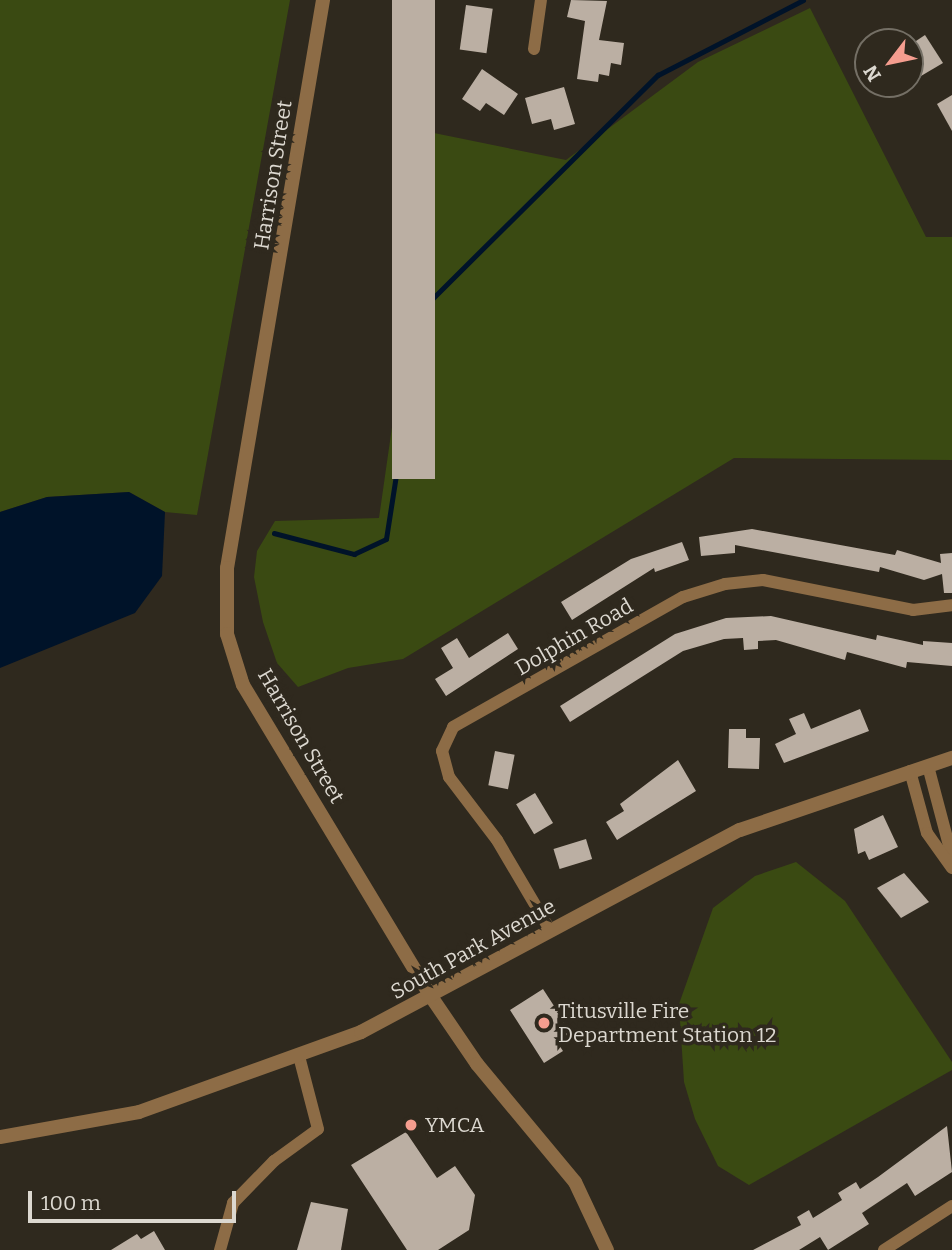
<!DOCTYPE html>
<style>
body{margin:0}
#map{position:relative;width:952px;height:1250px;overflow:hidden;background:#2f291e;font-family:Bitter,serif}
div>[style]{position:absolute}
.green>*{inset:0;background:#3a4a12}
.water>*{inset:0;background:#001329}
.stream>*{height:4.5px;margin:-2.25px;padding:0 2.25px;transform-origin:2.25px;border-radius:2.25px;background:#001329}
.building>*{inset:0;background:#bbafa3;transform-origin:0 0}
.minor>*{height:12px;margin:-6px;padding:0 6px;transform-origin:6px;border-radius:6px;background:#8d6c46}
.tertiary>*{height:14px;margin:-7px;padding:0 7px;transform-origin:7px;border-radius:7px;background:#8d6c46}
.dots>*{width:19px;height:19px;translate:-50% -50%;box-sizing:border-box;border:4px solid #2f291e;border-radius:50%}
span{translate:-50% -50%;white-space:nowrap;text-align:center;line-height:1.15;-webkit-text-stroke:7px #2f291e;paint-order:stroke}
.street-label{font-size:21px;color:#dcd8d0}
.poi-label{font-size:21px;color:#dcd8d0}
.left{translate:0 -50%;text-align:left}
.north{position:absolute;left:854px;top:28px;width:70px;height:70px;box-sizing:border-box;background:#2f291e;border:2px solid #746f65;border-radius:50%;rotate:238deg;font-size:19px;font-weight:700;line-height:28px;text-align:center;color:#dcd8d0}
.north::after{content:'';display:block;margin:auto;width:24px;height:32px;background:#f59d8f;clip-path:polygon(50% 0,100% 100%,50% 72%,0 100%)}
.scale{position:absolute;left:28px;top:1191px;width:208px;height:32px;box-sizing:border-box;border:4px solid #dcd8d0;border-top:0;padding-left:9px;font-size:21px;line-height:24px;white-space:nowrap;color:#dcd8d0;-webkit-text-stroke:5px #2f291e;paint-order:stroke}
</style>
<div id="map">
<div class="green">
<i style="clip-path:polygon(0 0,290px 0,197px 515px,165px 512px,129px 492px,47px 497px,0 512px)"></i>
<i style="clip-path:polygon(810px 8px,926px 237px,952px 237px,952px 460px,734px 458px,403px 659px,348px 668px,298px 687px,277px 663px,263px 622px,254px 577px,257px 551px,275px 521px,379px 518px,434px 133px,566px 160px,698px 62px)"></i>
<i style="clip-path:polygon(796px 862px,845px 901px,952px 1062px,952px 1070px,749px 1185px,718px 1166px,695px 1119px,684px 1082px,679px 1004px,713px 908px,755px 876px)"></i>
</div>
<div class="water">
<i style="clip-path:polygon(129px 492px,165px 512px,162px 576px,135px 613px,0 668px,0 512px,47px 497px)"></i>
</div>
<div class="stream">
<i style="left:274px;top:533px;width:83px;rotate:14.7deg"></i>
<i style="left:354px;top:554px;width:35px;rotate:-25deg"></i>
<i style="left:386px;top:539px;width:233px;rotate:-81.1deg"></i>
<i style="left:422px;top:309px;width:332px;rotate:-44.8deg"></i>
<i style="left:658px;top:75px;width:163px;rotate:-27.3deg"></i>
</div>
<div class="building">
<i style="left:392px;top:0;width:43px;height:479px"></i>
<i style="clip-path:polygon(571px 0,607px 1px,599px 40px,624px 43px,621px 65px,611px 63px,609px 76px,599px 74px,598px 82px,577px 79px,585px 21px,567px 17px)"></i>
<i style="left:466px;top:5px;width:27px;height:45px;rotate:8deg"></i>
<i style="clip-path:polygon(925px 35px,943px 63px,921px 76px,910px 58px,910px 45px)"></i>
<i style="clip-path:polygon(482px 69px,518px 94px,504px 115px,486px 103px,480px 111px,462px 99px)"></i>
<i style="clip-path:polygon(564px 87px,575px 124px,554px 130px,551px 119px,532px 124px,525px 98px)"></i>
<i style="clip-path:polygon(952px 95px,952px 131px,937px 104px)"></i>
<i style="clip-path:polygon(752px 529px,895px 555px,897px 550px,941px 563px,940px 554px,952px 553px,952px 593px,944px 593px,942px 574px,924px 580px,880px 567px,879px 572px,735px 545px,735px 553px,701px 556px,699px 537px)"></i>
<i style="clip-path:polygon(682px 542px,689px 560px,655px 572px,654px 568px,572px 620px,561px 602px,631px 559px)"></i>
<i style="clip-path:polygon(771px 616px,876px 640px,877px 635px,923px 645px,923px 641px,952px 643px,952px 666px,907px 662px,906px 668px,847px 652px,845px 660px,776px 640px,758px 641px,758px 649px,744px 650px,743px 638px,724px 639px,683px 651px,570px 722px,560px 706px,675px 634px,726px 618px)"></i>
<i style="clip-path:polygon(508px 633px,518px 649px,446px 696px,435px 679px,453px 668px,441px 648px,457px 638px,469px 658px)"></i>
<i style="clip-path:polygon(860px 709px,869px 731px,784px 763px,775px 744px,796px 734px,789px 719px,804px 713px,811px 729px)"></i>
<i style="clip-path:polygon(729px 729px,746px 729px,746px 738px,760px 738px,759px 769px,728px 768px)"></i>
<i style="left:495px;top:751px;width:20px;height:35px;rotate:11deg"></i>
<i style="clip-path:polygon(678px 760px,696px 791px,617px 840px,606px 822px,624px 811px,620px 804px)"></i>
<i style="left:535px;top:793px;width:35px;height:22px;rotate:59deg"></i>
<i style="clip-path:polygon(883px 815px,898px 847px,869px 860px,865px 851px,858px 854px,854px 829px)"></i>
<i style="left:586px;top:839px;width:21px;height:34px;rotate:73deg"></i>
<i style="clip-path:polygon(904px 873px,929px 902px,901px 918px,877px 888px)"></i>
<i style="clip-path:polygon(543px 989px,571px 1032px,557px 1042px,563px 1051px,544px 1063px,510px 1010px)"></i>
<i style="clip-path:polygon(947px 1126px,952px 1172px,915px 1196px,907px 1183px,862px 1213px,869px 1224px,828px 1250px,820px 1237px,799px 1250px,753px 1250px,801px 1225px,797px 1217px,809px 1210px,813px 1218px,842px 1200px,838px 1193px,856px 1182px,860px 1189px,878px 1177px)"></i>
<i style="clip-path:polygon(406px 1132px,437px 1178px,455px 1166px,475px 1195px,469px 1230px,438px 1250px,407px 1250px,351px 1165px)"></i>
<i style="clip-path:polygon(311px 1202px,348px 1209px,341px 1250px,297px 1250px)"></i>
<i style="clip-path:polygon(154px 1231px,165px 1250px,111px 1250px,137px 1234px,141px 1239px)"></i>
</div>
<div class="minor">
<i style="left:534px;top:49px;width:49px;rotate:-81.9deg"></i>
<i style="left:928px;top:766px;width:94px;rotate:75.2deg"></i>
<i style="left:910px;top:771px;width:64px;rotate:74.7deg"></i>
<i style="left:927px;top:833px;width:43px;rotate:54.5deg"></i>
<i style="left:550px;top:930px;width:104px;rotate:-120.5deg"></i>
<i style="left:497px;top:840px;width:79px;rotate:-127.3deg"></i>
<i style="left:449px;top:777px;width:27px;rotate:-105deg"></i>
<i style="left:442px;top:751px;width:26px;rotate:-65deg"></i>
<i style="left:453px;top:727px;width:264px;rotate:-29.5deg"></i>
<i style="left:683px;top:597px;width:44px;rotate:-17.2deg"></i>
<i style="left:725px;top:584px;width:38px;rotate:-6deg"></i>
<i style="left:763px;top:580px;width:153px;rotate:11.3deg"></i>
<i style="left:913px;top:610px;width:39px;rotate:-7deg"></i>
<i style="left:220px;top:1250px;width:49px;rotate:-74.5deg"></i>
<i style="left:233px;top:1203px;width:59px;rotate:-45.7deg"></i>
<i style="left:274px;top:1161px;width:54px;rotate:-36deg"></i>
<i style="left:318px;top:1129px;width:75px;rotate:-104.6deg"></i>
<i style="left:884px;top:1250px;width:81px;rotate:-32.9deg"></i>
</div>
<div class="tertiary">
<i style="left:323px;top:0;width:576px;rotate:99.59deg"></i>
<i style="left:227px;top:568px;width:66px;rotate:90deg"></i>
<i style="left:227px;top:634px;width:53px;rotate:72.6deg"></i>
<i style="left:243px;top:685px;width:366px;rotate:58.9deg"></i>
<i style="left:432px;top:998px;width:80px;rotate:55.7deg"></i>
<i style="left:477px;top:1064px;width:153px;rotate:50.3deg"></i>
<i style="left:575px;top:1182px;width:75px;rotate:64.8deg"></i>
<i style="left:0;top:1137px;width:141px;rotate:-10.2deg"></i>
<i style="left:139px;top:1112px;width:236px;rotate:-19.8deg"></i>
<i style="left:361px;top:1032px;width:429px;rotate:-28.1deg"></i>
<i style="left:740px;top:830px;width:224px;rotate:-18.8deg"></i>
</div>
<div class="dots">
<i style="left:544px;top:1023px;background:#f59d8f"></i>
<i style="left:411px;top:1125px;background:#f59d8f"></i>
</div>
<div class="street-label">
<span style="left:273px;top:175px;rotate:-81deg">Harrison Street</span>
<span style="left:574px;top:637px;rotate:-30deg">Dolphin Road</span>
<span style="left:301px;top:736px;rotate:60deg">Harrison Street</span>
<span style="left:473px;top:949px;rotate:-29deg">South Park Avenue</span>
</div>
<div class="poi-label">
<span class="left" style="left:558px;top:1023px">Titusville Fire<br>Department Station 12</span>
<span class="left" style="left:425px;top:1125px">YMCA</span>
</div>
<div class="north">N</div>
<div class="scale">100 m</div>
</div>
